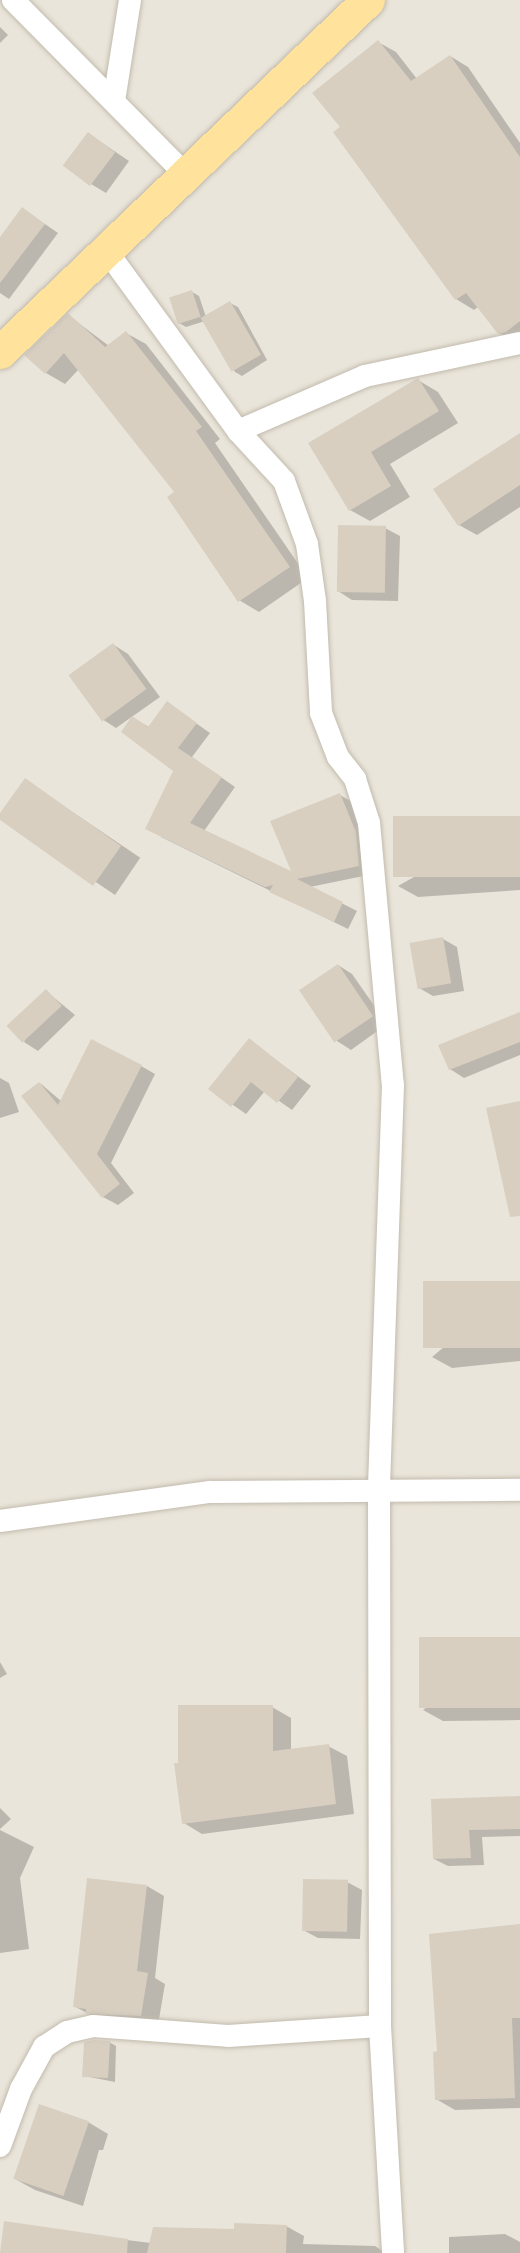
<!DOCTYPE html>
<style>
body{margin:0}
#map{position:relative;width:520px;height:2253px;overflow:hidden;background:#f6f3ec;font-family:Lato,sans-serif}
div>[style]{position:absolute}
.residential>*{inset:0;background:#eae5da;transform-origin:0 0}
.shadow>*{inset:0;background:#0003;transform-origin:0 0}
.building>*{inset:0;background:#d8cfc1;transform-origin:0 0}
.roads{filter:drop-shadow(0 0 2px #c2bbae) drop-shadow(0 0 2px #c2bbae)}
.minor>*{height:22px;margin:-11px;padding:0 11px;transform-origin:11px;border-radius:11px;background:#fff}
.primary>*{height:33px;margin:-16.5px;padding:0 16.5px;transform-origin:16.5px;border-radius:16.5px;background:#ffe39c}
span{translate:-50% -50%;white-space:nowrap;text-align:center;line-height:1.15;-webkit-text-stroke:5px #fff;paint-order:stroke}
</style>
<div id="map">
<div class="residential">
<i style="left:0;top:0;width:520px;height:2253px"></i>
</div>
<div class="shadow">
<i style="clip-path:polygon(0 27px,8px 35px,0 43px)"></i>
<i style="clip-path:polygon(378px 42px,396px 52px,417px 79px,450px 56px,468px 67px,520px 143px,520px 343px,499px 333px,478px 307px,474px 310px,456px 299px,342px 127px)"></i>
<i style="clip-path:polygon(89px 134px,129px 161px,106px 193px,91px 184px)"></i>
<i style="clip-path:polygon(23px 209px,58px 233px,9px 299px,0 293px,0 240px)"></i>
<i style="clip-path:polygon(192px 292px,199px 296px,206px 317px,230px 303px,238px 307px,267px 360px,242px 376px,235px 372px,205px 321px,186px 327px,179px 323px)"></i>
<i style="clip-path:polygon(68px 315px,109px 346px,126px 333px,146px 344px,220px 439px,215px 443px,308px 578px,259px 612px,239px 600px,176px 492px,79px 369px,65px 384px,46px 373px)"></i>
<i style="clip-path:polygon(418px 380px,438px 392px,458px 423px,390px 464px,410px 497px,370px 521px,350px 510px,310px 444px)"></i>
<i style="clip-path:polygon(520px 436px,520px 507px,477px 535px,459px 525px)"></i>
<i style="clip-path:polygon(385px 528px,400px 536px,398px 601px,352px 600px,338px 591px)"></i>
<i style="clip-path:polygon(114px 645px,128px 654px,160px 697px,116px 728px,102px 719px)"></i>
<i style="clip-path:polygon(167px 703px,210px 733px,192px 757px,235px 787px,204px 831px,294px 874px,340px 795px,354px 803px,373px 874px,310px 887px,357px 911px,348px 929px,161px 837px,175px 771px,133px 718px,149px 727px)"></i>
<i style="left:25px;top:780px;width:139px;height:45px;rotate:34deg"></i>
<i style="clip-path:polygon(520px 817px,520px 890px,418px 897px,398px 886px)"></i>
<i style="clip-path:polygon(443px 939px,457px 947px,464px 991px,433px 996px,419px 988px)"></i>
<i style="clip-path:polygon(338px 965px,352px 974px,387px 1024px,351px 1050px,337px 1041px)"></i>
<i style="clip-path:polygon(46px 991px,75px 1015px,38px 1051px,24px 1042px)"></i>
<i style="clip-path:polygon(520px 1013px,520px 1055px,464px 1078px,450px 1069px)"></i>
<i style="clip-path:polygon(249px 1040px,311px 1086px,292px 1110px,265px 1091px,246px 1114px,210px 1089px)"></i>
<i style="clip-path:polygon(141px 1066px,155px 1074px,111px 1163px,134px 1193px,118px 1205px,103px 1197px,40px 1083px,61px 1101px)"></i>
<i style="clip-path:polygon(0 1078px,9px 1083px,19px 1112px,0 1118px)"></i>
<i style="clip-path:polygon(520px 1283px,520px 1361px,452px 1368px,432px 1357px)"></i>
<i style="clip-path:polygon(520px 1639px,520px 1720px,443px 1721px,423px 1710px)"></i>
<i style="clip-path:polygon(0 1662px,7px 1674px,0 1678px)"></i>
<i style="clip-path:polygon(272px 1707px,291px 1718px,291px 1750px,328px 1746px,347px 1756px,354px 1814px,202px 1834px,184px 1823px)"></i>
<i style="clip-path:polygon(520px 1798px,520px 1836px,482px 1837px,484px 1865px,448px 1866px,434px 1859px,432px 1800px)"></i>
<i style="clip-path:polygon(0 1808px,11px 1819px,0 1829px)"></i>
<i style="clip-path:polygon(0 1830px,34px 1847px,20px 1878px,29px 1949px,0 1953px)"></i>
<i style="clip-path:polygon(347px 1882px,362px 1890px,360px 1939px,318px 1938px,303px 1930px)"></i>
<i style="clip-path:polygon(147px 1886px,164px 1896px,155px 1978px,165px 1984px,158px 2025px,105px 2023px,74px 2006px)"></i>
<i style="clip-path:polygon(520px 1925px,520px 2108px,455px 2110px,436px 2099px,439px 2053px)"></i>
<i style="clip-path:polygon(109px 2042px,116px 2046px,115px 2082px,84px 2076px)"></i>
<i style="clip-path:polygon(88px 2122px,108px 2134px,103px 2150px,99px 2150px,83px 2206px,35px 2190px,15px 2179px)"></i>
<i style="clip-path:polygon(286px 2226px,304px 2236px,303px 2244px,375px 2246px,386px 2253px,102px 2253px,102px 2237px,151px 2243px)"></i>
<i style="clip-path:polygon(505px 2234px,520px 2242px,520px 2253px,449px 2253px,449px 2237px)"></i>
</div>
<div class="building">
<i style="clip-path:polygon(378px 40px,411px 81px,450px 55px,520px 157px,520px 321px,506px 332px,498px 334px,466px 293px,455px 300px,333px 132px,340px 127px,312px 93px)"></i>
<i style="left:88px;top:132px;width:34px;height:42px;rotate:37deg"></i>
<i style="clip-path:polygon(22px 207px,45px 224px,0 283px,0 237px)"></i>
<i style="left:192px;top:290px;width:28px;height:24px;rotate:72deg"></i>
<i style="left:230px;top:301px;width:62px;height:34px;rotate:60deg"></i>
<i style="clip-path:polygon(68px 313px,105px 347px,126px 331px,202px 427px,196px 431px,290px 567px,238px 602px,167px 497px,174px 492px,64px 353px,45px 374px,24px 355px)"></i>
<i style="clip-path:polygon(418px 378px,439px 411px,371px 452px,391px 486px,349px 511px,308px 443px)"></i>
<i style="clip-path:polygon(520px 433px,520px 485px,458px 526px,433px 489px)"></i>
<i style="left:338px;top:525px;width:48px;height:67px;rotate:1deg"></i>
<i style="left:113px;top:643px;width:57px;height:55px;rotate:54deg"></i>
<i style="clip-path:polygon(167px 701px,197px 723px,178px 748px,222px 777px,190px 823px,291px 871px,270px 821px,340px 793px,356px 832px,359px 866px,297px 879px,343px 902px,334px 922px,269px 892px,273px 885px,265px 887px,145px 829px,173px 771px,121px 732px,132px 716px,148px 727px)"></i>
<i style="clip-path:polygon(25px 778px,121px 846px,93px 886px,0 820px,0 813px)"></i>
<i style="left:520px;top:816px;width:61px;height:127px;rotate:90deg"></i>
<i style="left:443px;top:937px;width:47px;height:34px;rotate:80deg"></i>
<i style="left:338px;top:964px;width:63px;height:47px;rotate:56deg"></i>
<i style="left:46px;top:989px;width:23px;height:54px;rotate:47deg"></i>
<i style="clip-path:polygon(520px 1012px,520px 1042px,449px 1070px,438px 1045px)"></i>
<i style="clip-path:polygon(249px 1038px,298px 1077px,277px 1103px,251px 1082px,231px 1107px,208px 1089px)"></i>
<i style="clip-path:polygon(91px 1039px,142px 1065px,97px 1154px,120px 1184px,102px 1198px,21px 1096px,39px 1082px,58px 1105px)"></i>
<i style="clip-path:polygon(520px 1101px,520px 1216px,510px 1217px,486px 1108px)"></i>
<i style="left:520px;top:1281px;width:67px;height:97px;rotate:90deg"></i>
<i style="left:520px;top:1637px;width:71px;height:101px;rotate:90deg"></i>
<i style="clip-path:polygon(178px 1705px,273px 1705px,273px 1751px,329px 1744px,336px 1804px,182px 1824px,174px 1763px,178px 1763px)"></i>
<i style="clip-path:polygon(520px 1796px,520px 1829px,469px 1830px,471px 1858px,433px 1859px,431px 1799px)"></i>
<i style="clip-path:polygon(87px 1878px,147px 1885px,137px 1971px,148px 1973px,141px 2016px,86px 2014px,86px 2009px,73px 2007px)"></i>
<i style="left:303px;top:1879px;width:45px;height:52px;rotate:1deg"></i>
<i style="clip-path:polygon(520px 1924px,520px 2018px,512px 2018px,515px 2098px,435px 2100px,433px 2052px,437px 2051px,429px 1934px)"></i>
<i style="clip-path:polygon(94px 2040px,110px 2041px,108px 2078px,82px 2077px,84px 2042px)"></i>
<i style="left:39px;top:2104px;width:53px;height:79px;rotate:19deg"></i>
<i style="clip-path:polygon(4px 2221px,128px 2239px,127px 2253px,0 2253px)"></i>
<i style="clip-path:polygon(234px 2223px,287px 2225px,286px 2253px,147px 2253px,153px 2227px,234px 2229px)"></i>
</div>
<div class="roads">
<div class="minor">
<i style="left:13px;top:0;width:245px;rotate:45.3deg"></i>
<i style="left:114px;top:101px;width:102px;rotate:-81deg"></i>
<i style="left:106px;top:250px;width:224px;rotate:53.9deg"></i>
<i style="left:238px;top:431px;width:68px;rotate:47.4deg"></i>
<i style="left:284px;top:481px;width:67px;rotate:69.9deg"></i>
<i style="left:307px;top:544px;width:58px;rotate:82deg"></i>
<i style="left:315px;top:601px;width:112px;rotate:86.9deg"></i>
<i style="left:321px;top:713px;width:47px;rotate:68.9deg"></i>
<i style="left:338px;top:757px;width:28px;rotate:52deg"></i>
<i style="left:355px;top:779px;width:46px;rotate:72.3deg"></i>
<i style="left:369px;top:823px;width:263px;rotate:84.8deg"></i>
<i style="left:393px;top:1085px;width:408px;rotate:92deg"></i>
<i style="left:379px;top:1493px;width:533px;rotate:89.89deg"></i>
<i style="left:380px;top:2026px;width:227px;rotate:86.7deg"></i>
<i style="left:238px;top:431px;width:138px;rotate:-23.4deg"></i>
<i style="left:365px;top:376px;width:158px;rotate:-12deg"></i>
<i style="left:0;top:1521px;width:212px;rotate:-7.9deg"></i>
<i style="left:210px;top:1492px;width:310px;rotate:-0.4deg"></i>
<i style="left:0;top:2146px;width:61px;rotate:-69.8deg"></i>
<i style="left:21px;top:2089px;width:48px;rotate:-61.3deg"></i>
<i style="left:44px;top:2047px;width:27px;rotate:-33deg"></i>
<i style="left:67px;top:2032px;width:27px;rotate:-13deg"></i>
<i style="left:93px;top:2026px;width:135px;rotate:4.2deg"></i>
<i style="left:228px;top:2036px;width:152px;rotate:-3.8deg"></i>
</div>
<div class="primary">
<i style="left:0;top:352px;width:509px;rotate:-43.73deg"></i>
</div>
</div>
</div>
